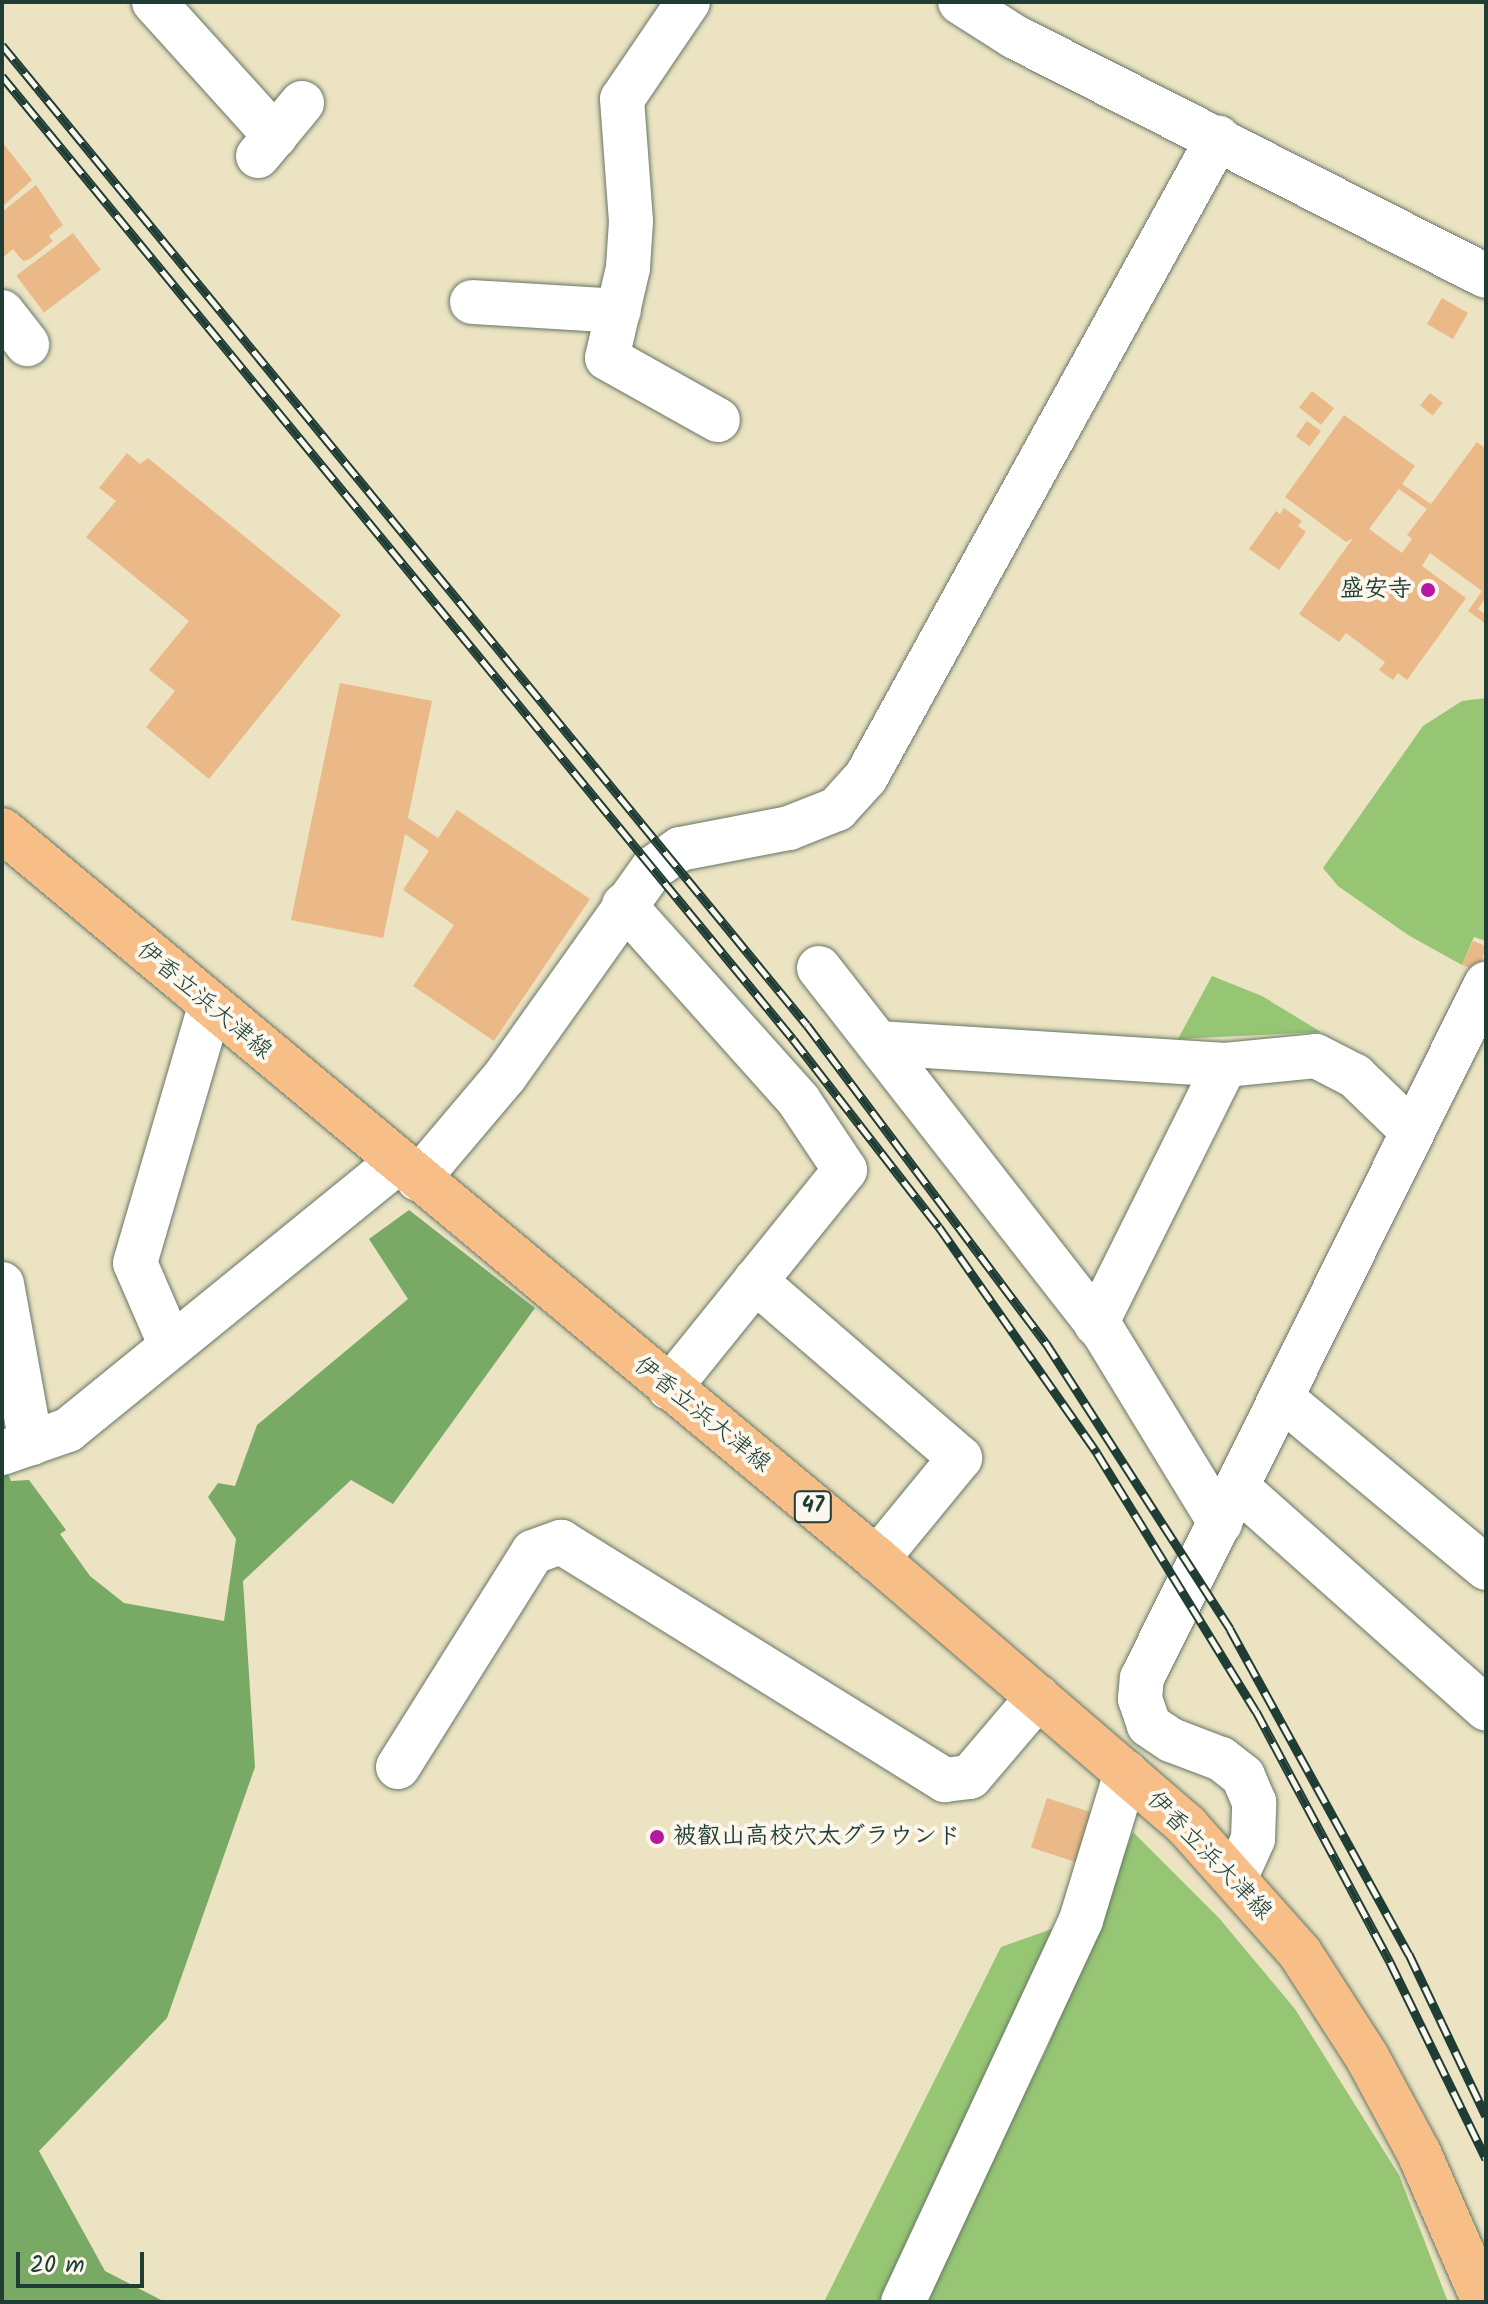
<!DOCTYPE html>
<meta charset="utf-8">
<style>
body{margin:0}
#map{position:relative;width:1488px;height:2304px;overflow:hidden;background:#ebe3c2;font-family:Kalam,"Klee One",sans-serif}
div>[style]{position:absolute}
.green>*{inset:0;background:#96c573}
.forest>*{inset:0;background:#78aa65}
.building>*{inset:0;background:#ebb987;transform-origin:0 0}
.roads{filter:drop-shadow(0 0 2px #676) drop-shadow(0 0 2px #676)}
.minor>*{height:44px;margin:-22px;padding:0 22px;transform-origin:22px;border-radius:22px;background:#fff}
.major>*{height:44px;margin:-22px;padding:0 22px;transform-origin:22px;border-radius:22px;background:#f7be88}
.rail>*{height:9px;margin-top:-4.5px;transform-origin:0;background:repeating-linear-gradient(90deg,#fbf7ec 0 18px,#1f3d34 0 36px);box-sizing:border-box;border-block:2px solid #1f3d34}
.dots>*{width:22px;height:22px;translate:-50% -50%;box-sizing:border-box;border:4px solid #fbf7ec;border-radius:50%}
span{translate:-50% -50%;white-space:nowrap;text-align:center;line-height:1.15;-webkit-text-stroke:8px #fbf7ec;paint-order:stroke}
.shield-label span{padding:2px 6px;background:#fbf7ec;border:2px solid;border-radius:6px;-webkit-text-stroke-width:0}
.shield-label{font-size:22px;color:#1f3d34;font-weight:700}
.poi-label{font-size:24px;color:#1f3d34;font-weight:700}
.right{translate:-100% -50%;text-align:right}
.left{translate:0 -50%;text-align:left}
.street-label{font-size:24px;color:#1f3d34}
.frame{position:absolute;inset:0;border:4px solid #1f3d34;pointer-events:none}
.scale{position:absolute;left:16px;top:2252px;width:128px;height:36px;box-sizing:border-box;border:4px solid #1f3d34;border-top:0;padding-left:10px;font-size:24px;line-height:28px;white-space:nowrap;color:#1f3d34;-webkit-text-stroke:6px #fbf7ec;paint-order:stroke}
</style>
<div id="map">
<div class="green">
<i style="clip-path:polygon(1486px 698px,1486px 941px,1474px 937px,1462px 965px,1408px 935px,1338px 886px,1323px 868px,1423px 726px,1462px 701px)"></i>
<i style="clip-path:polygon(1212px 976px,1262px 996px,1321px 1032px,1178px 1039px)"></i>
<i style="clip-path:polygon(1133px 1832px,1219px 1918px,1295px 2009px,1399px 2175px,1448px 2302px,920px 2302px,1047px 2049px)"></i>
<i style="clip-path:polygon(1060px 1926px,888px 2302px,824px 2302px,1001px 1947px)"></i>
</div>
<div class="forest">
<i style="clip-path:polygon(409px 1210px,535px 1308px,393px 1504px,351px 1480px,243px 1581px,255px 1767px,167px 2018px,39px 2151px,105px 2271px,165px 2302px,2px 2302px,2px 1461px,11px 1481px,29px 1480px,66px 1530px,60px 1534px,90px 1576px,124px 1603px,224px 1621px,236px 1539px,208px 1497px,218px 1483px,235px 1486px,257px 1425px,408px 1299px,369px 1239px)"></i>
</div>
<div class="building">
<i style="clip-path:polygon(2px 142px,32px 180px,2px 207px)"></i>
<i style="clip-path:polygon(36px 185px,63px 225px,49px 236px,53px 241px,30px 259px,23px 261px,13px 249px,2px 258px,2px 212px)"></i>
<i style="left:73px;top:233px;width:46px;height:71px;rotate:53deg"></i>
<i style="left:1442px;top:298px;width:30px;height:30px;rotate:30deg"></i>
<i style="left:1312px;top:391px;width:28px;height:21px;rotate:38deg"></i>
<i style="left:1430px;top:393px;width:16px;height:16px;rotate:38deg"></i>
<i style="clip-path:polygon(evenodd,1344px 415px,1415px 466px,1402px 484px,1431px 504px,1477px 442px,1486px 449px,1486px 597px,1478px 609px,1486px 615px,1486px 624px,1468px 611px,1482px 591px,1430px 553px,1422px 566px,1466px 598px,1407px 680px,1398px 673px,1393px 680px,1379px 670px,1385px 662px,1346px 633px,1339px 642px,1299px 614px,1353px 538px,1346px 542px,1285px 497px,1344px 415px,1399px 489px,1427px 509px,1407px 535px,1412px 539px,1402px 553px,1369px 529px,1399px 489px)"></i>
<i style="left:1307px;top:421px;width:17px;height:19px;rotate:36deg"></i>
<i style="clip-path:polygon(127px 453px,140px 464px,148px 458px,341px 615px,209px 779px,146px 727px,175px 691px,149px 670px,189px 621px,86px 537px,116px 501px,99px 488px)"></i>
<i style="clip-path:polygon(1284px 508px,1302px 521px,1298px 526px,1306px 532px,1279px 570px,1249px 549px,1276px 511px,1280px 514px)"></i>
<i style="clip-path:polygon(340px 683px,432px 701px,408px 818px,438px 838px,457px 810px,590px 899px,494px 1041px,413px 986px,454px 925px,403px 890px,429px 851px,405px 834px,383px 938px,291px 920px)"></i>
<i style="clip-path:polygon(1473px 941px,1486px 946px,1478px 971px,1462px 965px)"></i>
<i style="left:1047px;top:1798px;width:47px;height:52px;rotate:18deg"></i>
</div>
<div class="roads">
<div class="minor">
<i style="left:154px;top:2px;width:181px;rotate:47.9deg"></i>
<i style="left:688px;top:2px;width:117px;rotate:124.2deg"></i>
<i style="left:622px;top:99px;width:122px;rotate:85.8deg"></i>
<i style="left:631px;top:221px;width:47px;rotate:93.7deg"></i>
<i style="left:628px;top:268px;width:92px;rotate:103.1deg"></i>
<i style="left:607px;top:358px;width:127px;rotate:29.2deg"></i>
<i style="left:960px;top:2px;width:65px;rotate:32.5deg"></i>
<i style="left:1015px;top:37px;width:528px;rotate:26.9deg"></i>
<i style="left:258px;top:156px;width:69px;rotate:-50.3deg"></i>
<i style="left:472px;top:302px;width:147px;rotate:3.5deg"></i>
<i style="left:2px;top:312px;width:41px;rotate:52deg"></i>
<i style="left:624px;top:905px;width:263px;rotate:48.2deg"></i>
<i style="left:799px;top:1101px;width:83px;rotate:56.3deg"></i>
<i style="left:845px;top:1170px;width:280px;rotate:128.9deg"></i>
<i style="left:819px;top:968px;width:461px;rotate:52deg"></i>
<i style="left:1103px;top:1331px;width:225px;rotate:58.6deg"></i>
<i style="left:878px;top:1043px;width:348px;rotate:3.6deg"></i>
<i style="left:1225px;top:1065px;width:91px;rotate:-5.6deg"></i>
<i style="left:1316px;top:1056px;width:44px;rotate:27.1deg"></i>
<i style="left:1355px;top:1076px;width:79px;rotate:44deg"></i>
<i style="left:418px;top:1179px;width:135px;rotate:-49.8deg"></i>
<i style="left:505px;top:1076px;width:255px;rotate:-54.6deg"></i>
<i style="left:653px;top:868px;width:33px;rotate:-35deg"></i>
<i style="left:680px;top:849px;width:111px;rotate:-10.9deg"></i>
<i style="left:789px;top:828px;width:52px;rotate:-21.6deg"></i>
<i style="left:837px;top:809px;width:43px;rotate:-47.8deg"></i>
<i style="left:866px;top:777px;width:730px;rotate:-61.15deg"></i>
<i style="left:755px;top:1281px;width:271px;rotate:40.8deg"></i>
<i style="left:960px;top:1458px;width:131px;rotate:129.4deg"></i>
<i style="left:2px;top:1284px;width:162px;rotate:79.7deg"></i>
<i style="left:1096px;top:1324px;width:289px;rotate:-63.5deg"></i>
<i style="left:171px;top:1346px;width:90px;rotate:-113.4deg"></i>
<i style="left:135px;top:1263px;width:267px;rotate:-73.7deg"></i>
<i style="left:1284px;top:1400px;width:263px;rotate:39.7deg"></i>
<i style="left:2px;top:1453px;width:70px;rotate:-19.2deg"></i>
<i style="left:68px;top:1430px;width:423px;rotate:-39.1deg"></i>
<i style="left:1238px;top:1488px;width:332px;rotate:41.6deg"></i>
<i style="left:398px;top:1767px;width:254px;rotate:-57.9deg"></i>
<i style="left:533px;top:1552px;width:30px;rotate:-20deg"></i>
<i style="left:561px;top:1542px;width:452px;rotate:31.8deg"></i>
<i style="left:945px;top:1780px;width:25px;rotate:-7deg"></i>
<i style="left:970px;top:1777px;width:105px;rotate:-49.6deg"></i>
<i style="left:1235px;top:1879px;width:44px;rotate:-65.8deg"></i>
<i style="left:1253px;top:1839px;width:37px;rotate:-88deg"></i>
<i style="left:1254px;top:1802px;width:28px;rotate:-113deg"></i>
<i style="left:1243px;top:1776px;width:28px;rotate:-142deg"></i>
<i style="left:1221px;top:1759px;width:53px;rotate:-159.2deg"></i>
<i style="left:1171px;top:1740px;width:27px;rotate:-146deg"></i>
<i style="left:1149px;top:1725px;width:28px;rotate:-109deg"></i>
<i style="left:1140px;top:1699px;width:21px;rotate:-85deg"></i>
<i style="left:1142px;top:1678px;width:775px;rotate:-63.63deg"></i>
<i style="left:903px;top:2302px;width:421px;rotate:-65deg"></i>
<i style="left:1081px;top:1920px;width:154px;rotate:-73deg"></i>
</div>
<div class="major">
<i style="left:2px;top:830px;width:1139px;rotate:39.8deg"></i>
<i style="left:877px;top:1559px;width:409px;rotate:40.7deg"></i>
<i style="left:1187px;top:1826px;width:170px;rotate:48.3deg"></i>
<i style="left:1300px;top:1953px;width:124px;rotate:57.2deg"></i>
<i style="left:1367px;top:2057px;width:109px;rotate:61.6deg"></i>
<i style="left:1419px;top:2153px;width:163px;rotate:66.4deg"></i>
</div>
</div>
<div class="rail">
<i style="left:2px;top:45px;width:1268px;rotate:50.6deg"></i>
<i style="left:807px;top:1025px;width:398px;rotate:53.1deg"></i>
<i style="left:1046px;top:1343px;width:340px;rotate:57.2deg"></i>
<i style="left:1230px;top:1629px;width:371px;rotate:61.2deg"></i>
<i style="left:1409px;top:1954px;width:179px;rotate:64.6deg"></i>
<i style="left:2px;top:76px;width:1246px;rotate:50.6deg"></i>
<i style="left:793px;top:1039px;width:238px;rotate:52.2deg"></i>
<i style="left:939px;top:1227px;width:276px;rotate:55deg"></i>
<i style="left:1097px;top:1453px;width:303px;rotate:58.4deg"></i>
<i style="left:1256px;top:1711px;width:285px;rotate:61.9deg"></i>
<i style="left:1390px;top:1962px;width:219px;rotate:64deg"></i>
</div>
<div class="dots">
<i style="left:1428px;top:590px;background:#b5179e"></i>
<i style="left:657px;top:1837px;background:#b5179e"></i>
</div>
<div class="shield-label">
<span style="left:813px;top:1507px">47</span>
</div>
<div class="poi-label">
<span class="right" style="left:1412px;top:590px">盛安寺</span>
<span class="left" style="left:673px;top:1837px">被叡山高校穴太グラウンド</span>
</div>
<div class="street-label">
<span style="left:204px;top:1001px;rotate:40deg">伊香立浜大津線</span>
<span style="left:702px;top:1415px;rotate:39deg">伊香立浜大津線</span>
<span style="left:1209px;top:1856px;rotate:46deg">伊香立浜大津線</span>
</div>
<div class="frame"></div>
<div class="scale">20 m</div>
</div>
